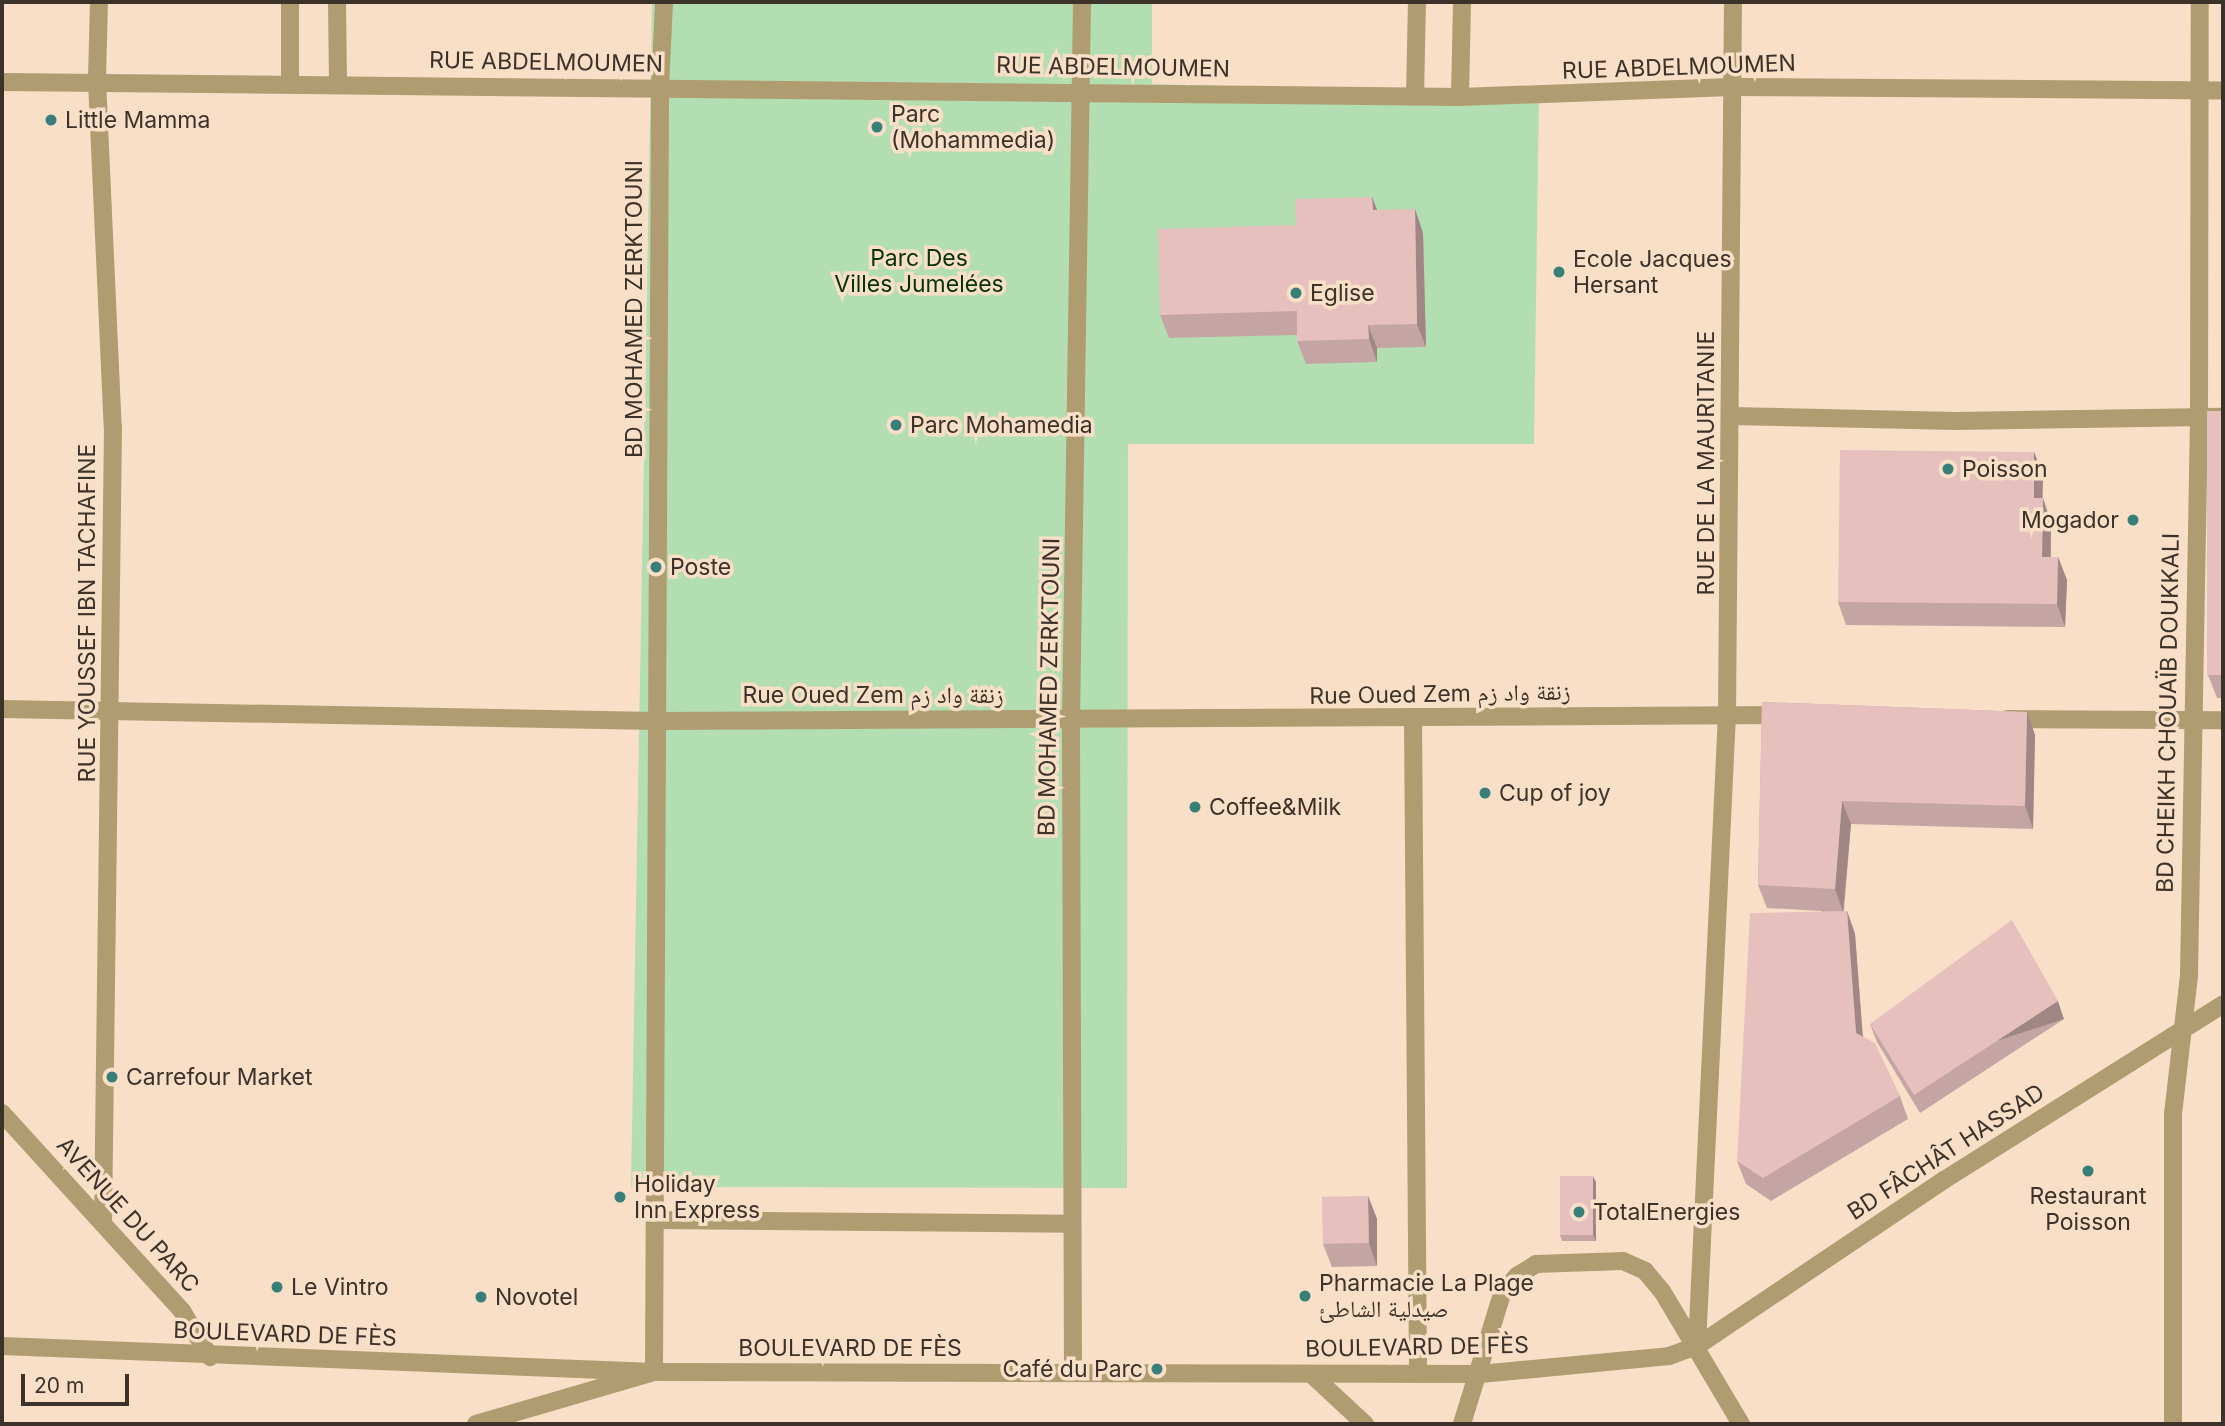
<!DOCTYPE html>
<meta charset="utf-8">
<style>
body{margin:0}
#map{position:relative;width:2225px;height:1426px;overflow:hidden;background:#f9dfc7;font-family:Inter,"Noto Naskh Arabic",sans-serif}
div>[style]{position:absolute}
.green>*{inset:0;background:#b3deb2}
.minor>*{height:18px;margin:-9px;padding:0 9px;transform-origin:9px;border-radius:9px;background:#af9c70}
.wall>*{inset:0;background:#c5a5a3}
.shaded-wall>*{inset:0;background:#a08684;transform-origin:0 0}
.building>*{inset:0;background:#e5c0bd;transform-origin:0 0}
.dots>*{width:19px;height:19px;translate:-50% -50%;box-sizing:border-box;border:4px solid #f9dfc7;border-radius:50%}
span{translate:-50% -50%;white-space:nowrap;text-align:center;line-height:1.15;-webkit-text-stroke:7px #f9dfc7;paint-order:stroke}
.street-label{font-size:23px;color:#3c3229}
.poi-label{font-size:23px;color:#3c3229}
.left{translate:0 -50%;text-align:left}
.right{translate:-100% -50%;text-align:right}
.park-label{font-size:23px;color:#023407}
.frame{position:absolute;inset:0;border:4px solid #3c3229;pointer-events:none}
.scale{position:absolute;left:21px;top:1374px;width:108px;height:32px;box-sizing:border-box;border:4px solid #3c3229;border-top:0;padding-left:9px;font-size:21px;line-height:24px;white-space:nowrap;color:#3c3229;-webkit-text-stroke:5px #f9dfc7;paint-order:stroke}
</style>
<div id="map">
<div class="green">
<i style="clip-path:polygon(652px 2px,1152px 2px,1152px 84px,1539px 95px,1534px 444px,1128px 444px,1127px 1188px,631px 1187px)"></i>
</div>
<div class="minor">
<i style="left:99px;top:2px;width:79px;rotate:91.5deg"></i>
<i style="left:97px;top:81px;width:346px;rotate:87.4deg"></i>
<i style="left:113px;top:427px;width:797px;rotate:90.72deg"></i>
<i style="left:290px;top:2px;width:81px;rotate:90deg"></i>
<i style="left:337px;top:2px;width:82px;rotate:89.3deg"></i>
<i style="left:2px;top:82px;width:1458px;rotate:0.59deg"></i>
<i style="left:1460px;top:97px;width:272px;rotate:-2.1deg"></i>
<i style="left:1732px;top:87px;width:491px;rotate:0.4deg"></i>
<i style="left:1415px;top:96px;width:94px;rotate:-88.8deg"></i>
<i style="left:1460px;top:97px;width:95px;rotate:-88.8deg"></i>
<i style="left:1731px;top:416px;width:225px;rotate:1.3deg"></i>
<i style="left:1956px;top:421px;width:267px;rotate:-0.9deg"></i>
<i style="left:2px;top:709px;width:654px;rotate:1.05deg"></i>
<i style="left:656px;top:721px;width:1131px;rotate:-0.3deg"></i>
<i style="left:2007px;top:719px;width:216px;rotate:0.3deg"></i>
<i style="left:1413px;top:720px;width:654px;rotate:89.56deg"></i>
<i style="left:2px;top:1113px;width:268px;rotate:47.7deg"></i>
<i style="left:182px;top:1311px;width:54px;rotate:58.7deg"></i>
<i style="left:655px;top:1220px;width:417px;rotate:0.5deg"></i>
<i style="left:2px;top:1346px;width:653px;rotate:2.28deg"></i>
<i style="left:654px;top:1372px;width:826px;rotate:0.14deg"></i>
<i style="left:1480px;top:1374px;width:190px;rotate:-5.4deg"></i>
<i style="left:1669px;top:1356px;width:30px;rotate:-20deg"></i>
<i style="left:1697px;top:1346px;width:298px;rotate:-33.9deg"></i>
<i style="left:1944px;top:1180px;width:330px;rotate:-32.2deg"></i>
<i style="left:1697px;top:1346px;width:633px;rotate:-87.28deg"></i>
<i style="left:1727px;top:714px;width:712px;rotate:-89.52deg"></i>
<i style="left:1073px;top:1373px;width:654px;rotate:-90.18deg"></i>
<i style="left:1071px;top:719px;width:717px;rotate:-89.12deg"></i>
<i style="left:1311px;top:1374px;width:74px;rotate:42.8deg"></i>
<i style="left:476px;top:1424px;width:185px;rotate:-16.3deg"></i>
<i style="left:654px;top:1372px;width:1284px;rotate:-89.73deg"></i>
<i style="left:660px;top:88px;width:86px;rotate:-87.3deg"></i>
<i style="left:1462px;top:1424px;width:139px;rotate:-72.9deg"></i>
<i style="left:1503px;top:1291px;width:21px;rotate:-47deg"></i>
<i style="left:1517px;top:1276px;width:22px;rotate:-32deg"></i>
<i style="left:1536px;top:1264px;width:87px;rotate:-2deg"></i>
<i style="left:1623px;top:1261px;width:24px;rotate:24deg"></i>
<i style="left:1645px;top:1271px;width:26px;rotate:50deg"></i>
<i style="left:1662px;top:1291px;width:155px;rotate:59.3deg"></i>
<i style="left:2173px;top:1424px;width:310px;rotate:-90deg"></i>
<i style="left:2173px;top:1114px;width:140px;rotate:-83.4deg"></i>
<i style="left:2189px;top:975px;width:558px;rotate:-88.97deg"></i>
<i style="left:2199px;top:417px;width:415px;rotate:-89.9deg"></i>
</div>
<div class="wall">
<i style="clip-path:polygon(1372px 197px,1377px 210px,1415px 209px,1423px 233px,1426px 347px,1377px 348px,1377px 362px,1306px 364px,1297px 341px,1297px 335px,1169px 338px,1160px 315px,1296px 225px)"></i>
<i style="clip-path:polygon(2223px 411px,2223px 698px,2217px 698px,2208px 675px)"></i>
<i style="clip-path:polygon(2034px 452px,2043px 475px,2042px 498px,2051px 522px,2051px 557px,2058px 557px,2067px 580px,2065px 627px,1846px 625px,1838px 602px)"></i>
<i style="clip-path:polygon(1762px 702px,2027px 712px,2035px 735px,2033px 829px,1851px 824px,1844px 911px,1847px 911px,1855px 934px,1863px 1036px,1900px 1096px,1908px 1119px,1771px 1201px,1746px 1184px,1737px 1161px,1822px 911px,1767px 908px,1758px 885px)"></i>
<i style="clip-path:polygon(2064px 1019px,1920px 1113px,1877px 1042px,1870px 1024px)"></i>
<i style="clip-path:polygon(1596px 1182px,1596px 1241px,1562px 1241px,1560px 1235px)"></i>
<i style="clip-path:polygon(1368px 1196px,1377px 1219px,1377px 1266px,1332px 1267px,1323px 1244px)"></i>
</div>
<div class="shaded-wall">
<i style="clip-path:polygon(1372px 197px,1381px 220px,1373px 210px)"></i>
<i style="clip-path:polygon(1415px 209px,1423px 233px,1426px 347px,1417px 324px)"></i>
<i style="clip-path:polygon(1368px 325px,1377px 348px,1377px 362px,1369px 339px)"></i>
<i style="clip-path:polygon(2034px 452px,2043px 475px,2042px 521px,2034px 498px)"></i>
<i style="clip-path:polygon(2043px 498px,2051px 522px,2050px 580px,2042px 557px)"></i>
<i style="clip-path:polygon(2058px 557px,2067px 580px,2065px 627px,2057px 604px)"></i>
<i style="clip-path:polygon(2027px 712px,2035px 735px,2033px 829px,2025px 806px)"></i>
<i style="clip-path:polygon(1842px 801px,1851px 824px,1843px 912px,1835px 889px)"></i>
<i style="clip-path:polygon(1847px 911px,1855px 934px,1864px 1056px,1856px 1033px)"></i>
<i style="left:2058px;top:1001px;width:19px;height:172px;rotate:72deg"></i>
<i style="clip-path:polygon(1593px 1176px,1596px 1182px,1596px 1241px,1593px 1235px)"></i>
<i style="clip-path:polygon(1368px 1196px,1377px 1219px,1377px 1266px,1369px 1243px)"></i>
</div>
<div class="building">
<i style="clip-path:polygon(1372px 197px,1373px 210px,1415px 209px,1417px 324px,1368px 325px,1369px 339px,1297px 341px,1297px 311px,1160px 315px,1158px 229px,1296px 225px,1295px 199px)"></i>
<i style="left:2223px;top:411px;width:264px;height:16px;rotate:90deg"></i>
<i style="clip-path:polygon(1840px 450px,2034px 452px,2034px 498px,2043px 498px,2042px 557px,2058px 557px,2057px 604px,1838px 602px)"></i>
<i style="clip-path:polygon(1762px 702px,2027px 712px,2025px 806px,1842px 801px,1835px 889px,1758px 885px)"></i>
<i style="clip-path:polygon(1847px 911px,1856px 1033px,1875px 1043px,1900px 1096px,1763px 1178px,1737px 1161px,1750px 913px)"></i>
<i style="clip-path:polygon(2012px 920px,2058px 1001px,1914px 1095px,1870px 1024px)"></i>
<i style="left:1560px;top:1176px;width:33px;height:59px"></i>
<i style="left:1368px;top:1196px;width:47px;height:46px;rotate:89deg"></i>
</div>
<div class="dots">
<i style="left:51px;top:120px;background:#387f7a"></i>
<i style="left:877px;top:127px;background:#387f7a"></i>
<i style="left:1559px;top:272px;background:#387f7a"></i>
<i style="left:1296px;top:293px;background:#387f7a"></i>
<i style="left:896px;top:425px;background:#387f7a"></i>
<i style="left:1948px;top:469px;background:#387f7a"></i>
<i style="left:2133px;top:520px;background:#387f7a"></i>
<i style="left:656px;top:567px;background:#387f7a"></i>
<i style="left:1485px;top:793px;background:#387f7a"></i>
<i style="left:1195px;top:807px;background:#387f7a"></i>
<i style="left:112px;top:1077px;background:#387f7a"></i>
<i style="left:2088px;top:1171px;background:#387f7a"></i>
<i style="left:620px;top:1197px;background:#387f7a"></i>
<i style="left:1579px;top:1212px;background:#387f7a"></i>
<i style="left:277px;top:1287px;background:#387f7a"></i>
<i style="left:1305px;top:1296px;background:#387f7a"></i>
<i style="left:481px;top:1297px;background:#387f7a"></i>
<i style="left:1157px;top:1369px;background:#387f7a"></i>
</div>
<div class="street-label">
<span style="left:546px;top:62px;rotate:1deg">RUE ABDELMOUMEN</span>
<span style="left:1113px;top:67px;rotate:1deg">RUE ABDELMOUMEN</span>
<span style="left:1679px;top:67px;rotate:-2deg">RUE ABDELMOUMEN</span>
<span style="left:634px;top:309px;rotate:-90deg">BD MOHAMED ZERKTOUNI</span>
<span style="left:1706px;top:463px;rotate:-90deg">RUE DE LA MAURITANIE</span>
<span style="left:87px;top:613px;rotate:-90deg">RUE YOUSSEF IBN TACHAFINE</span>
<span style="left:1049px;top:687px;rotate:-89deg">BD MOHAMED ZERKTOUNI</span>
<span style="left:1440px;top:694px;rotate:-1deg">Rue Oued Zem زنقة واد زم</span>
<span style="left:873px;top:695px">Rue Oued Zem زنقة واد زم</span>
<span style="left:2168px;top:713px;rotate:-89deg">BD CHEIKH CHOUAÏB DOUKKALI</span>
<span style="left:1946px;top:1152px;rotate:-33deg">BD FÂCHÂT HASSAD</span>
<span style="left:128px;top:1215px;rotate:48deg">AVENUE DU PARC</span>
<span style="left:285px;top:1334px;rotate:2deg">BOULEVARD DE FÈS</span>
<span style="left:1417px;top:1347px;rotate:-1deg">BOULEVARD DE FÈS</span>
<span style="left:850px;top:1348px">BOULEVARD DE FÈS</span>
</div>
<div class="poi-label">
<span class="left" style="left:891px;top:127px">Parc<br>(Mohammedia)</span>
<span class="left" style="left:65px;top:120px">Little Mamma</span>
<span class="left" style="left:1573px;top:272px">Ecole Jacques<br>Hersant</span>
<span class="left" style="left:1310px;top:293px">Eglise</span>
<span class="left" style="left:910px;top:425px">Parc Mohamedia</span>
<span class="left" style="left:1962px;top:469px">Poisson</span>
<span class="right" style="left:2119px;top:520px">Mogador</span>
<span class="left" style="left:670px;top:567px">Poste</span>
<span class="left" style="left:1499px;top:793px">Cup of joy</span>
<span class="left" style="left:1209px;top:807px">Coffee&amp;Milk</span>
<span class="left" style="left:126px;top:1077px">Carrefour Market</span>
<span class="left" style="left:634px;top:1197px">Holiday<br>Inn Express</span>
<span style="left:2088px;top:1209px">Restaurant<br>Poisson</span>
<span class="left" style="left:1593px;top:1212px">TotalEnergies</span>
<span class="left" style="left:1319px;top:1296px">Pharmacie La Plage<br>صيدلية الشاطئ</span>
<span class="left" style="left:291px;top:1287px">Le Vintro</span>
<span class="left" style="left:495px;top:1297px">Novotel</span>
<span class="right" style="left:1143px;top:1369px">Café du Parc</span>
</div>
<div class="park-label">
<span style="left:919px;top:271px">Parc Des<br>Villes Jumelées</span>
</div>
<div class="frame"></div>
<div class="scale">20 m</div>
</div>
